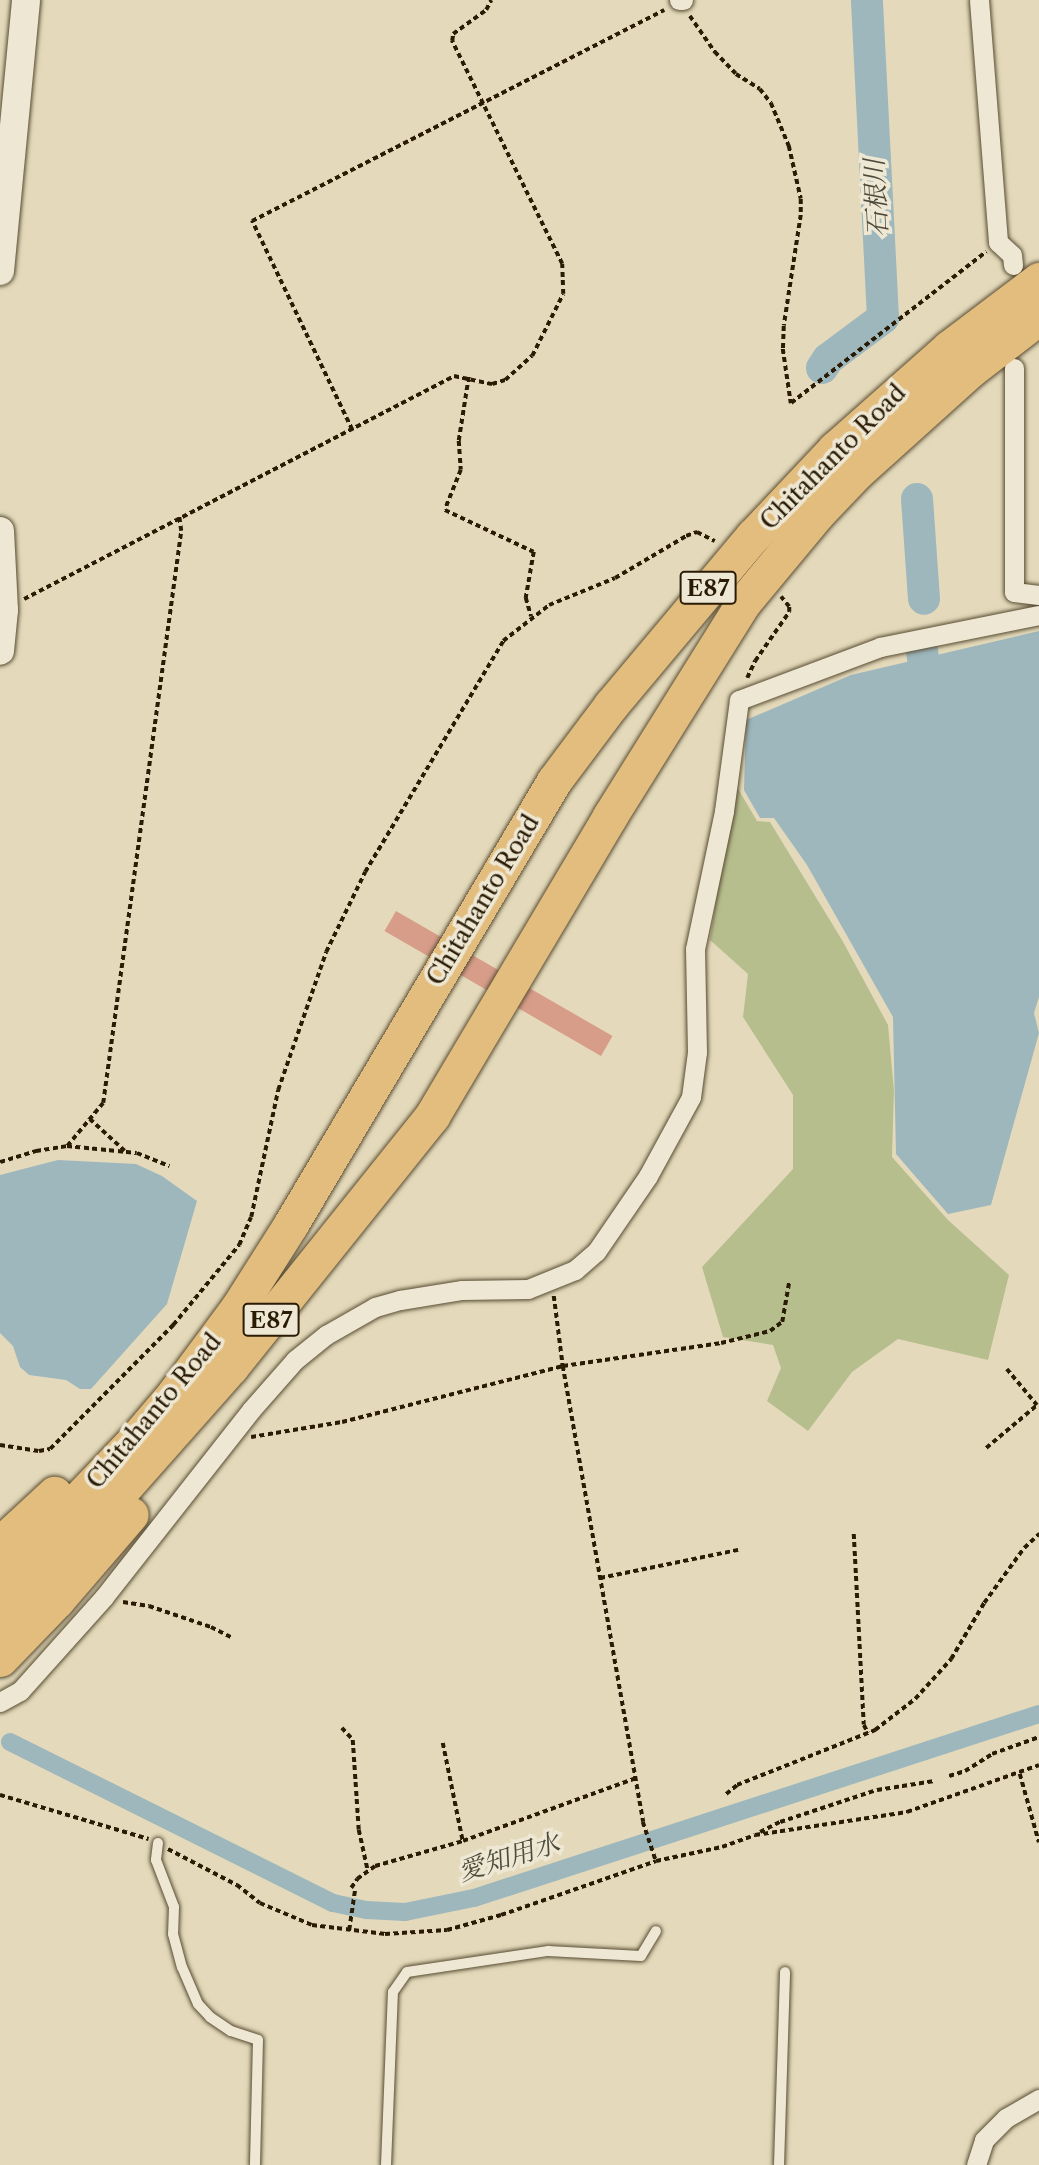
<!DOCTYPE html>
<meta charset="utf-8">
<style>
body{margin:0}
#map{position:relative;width:1039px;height:2165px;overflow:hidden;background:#e4dabb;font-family:"Libre Caslon Text","Noto Serif JP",serif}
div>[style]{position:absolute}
.green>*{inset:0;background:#b7be8e}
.water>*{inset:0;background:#9db7bd}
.canal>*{height:18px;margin:-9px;padding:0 9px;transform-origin:9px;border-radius:9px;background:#9db7bd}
.river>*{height:32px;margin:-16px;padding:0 16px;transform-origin:16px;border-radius:16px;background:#9db7bd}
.building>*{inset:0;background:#d79d89;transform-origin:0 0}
.path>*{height:3.5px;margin-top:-1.75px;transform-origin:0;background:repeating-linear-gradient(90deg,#2a1b05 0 5px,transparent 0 8.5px)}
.roads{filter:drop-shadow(0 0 2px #584b32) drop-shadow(0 0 2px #584b32)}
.service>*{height:10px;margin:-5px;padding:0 5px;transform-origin:5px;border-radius:5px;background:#ede7d3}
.minor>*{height:19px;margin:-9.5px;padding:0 9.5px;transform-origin:9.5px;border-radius:9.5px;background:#ede7d3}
.secondary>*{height:28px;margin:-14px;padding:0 14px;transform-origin:14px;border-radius:14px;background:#ede7d3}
.motorway>*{height:35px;margin:-17.5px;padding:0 17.5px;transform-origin:17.5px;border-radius:17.5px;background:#e2bd7e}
span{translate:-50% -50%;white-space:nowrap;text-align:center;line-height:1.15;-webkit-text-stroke:7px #ede7d3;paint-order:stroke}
.shield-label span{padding:2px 5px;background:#ede7d3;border:2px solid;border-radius:5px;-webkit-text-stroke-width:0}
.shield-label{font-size:23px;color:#2a1b05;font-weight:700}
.street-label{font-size:24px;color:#2a1b05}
.water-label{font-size:26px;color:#4c4a3c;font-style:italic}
</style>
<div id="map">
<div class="green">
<i style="clip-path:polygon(734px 782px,757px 821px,770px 822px,842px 940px,888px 1025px,894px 1091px,892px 1157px,948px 1220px,1009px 1275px,988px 1360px,898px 1339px,852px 1372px,808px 1431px,767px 1401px,781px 1368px,773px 1345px,723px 1337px,702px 1267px,793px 1169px,793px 1095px,743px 1017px,748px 974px,710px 940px)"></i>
</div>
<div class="water">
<i style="clip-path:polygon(1039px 631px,1039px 997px,1034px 1013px,1039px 1033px,991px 1205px,948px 1214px,896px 1154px,893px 1017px,807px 865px,774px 818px,760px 818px,744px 790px,746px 720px,851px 675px)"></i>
<i style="clip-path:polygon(58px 1160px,136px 1164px,162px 1176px,197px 1201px,167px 1304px,91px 1389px,80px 1389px,66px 1380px,29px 1375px,20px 1367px,13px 1346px,0 1333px,0 1175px)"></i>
</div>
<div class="canal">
<i style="left:10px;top:1742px;width:361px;rotate:26.5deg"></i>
<i style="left:333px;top:1903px;width:34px;rotate:12deg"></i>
<i style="left:366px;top:1910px;width:39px;rotate:3deg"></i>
<i style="left:405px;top:1912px;width:70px;rotate:-11.5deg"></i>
<i style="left:474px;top:1898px;width:594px;rotate:-18.04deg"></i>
</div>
<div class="river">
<i style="left:822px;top:368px;width:11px;rotate:-56deg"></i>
<i style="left:828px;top:359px;width:69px;rotate:-36.7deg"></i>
<i style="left:883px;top:318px;width:318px;rotate:-92.9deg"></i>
<i style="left:917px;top:499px;width:100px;rotate:86deg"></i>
<i style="left:922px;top:651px;width:30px;rotate:82deg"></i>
</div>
<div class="building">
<i style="left:396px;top:911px;width:250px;height:23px;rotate:30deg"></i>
</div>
<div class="path">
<i style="left:690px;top:16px;width:44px;rotate:55.2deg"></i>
<i style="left:715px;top:52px;width:30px;rotate:46deg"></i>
<i style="left:736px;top:74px;width:28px;rotate:32deg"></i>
<i style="left:760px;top:89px;width:18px;rotate:52deg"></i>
<i style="left:771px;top:103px;width:47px;rotate:67.3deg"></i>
<i style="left:789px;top:146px;width:54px;rotate:77.2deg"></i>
<i style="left:801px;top:199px;width:16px;rotate:90deg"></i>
<i style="left:801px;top:215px;width:112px;rotate:98.7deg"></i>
<i style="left:784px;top:326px;width:23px;rotate:92deg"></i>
<i style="left:783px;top:349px;width:55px;rotate:81.6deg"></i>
<i style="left:791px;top:403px;width:247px;rotate:-37.8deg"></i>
<i style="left:469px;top:377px;width:65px;rotate:98.9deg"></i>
<i style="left:459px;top:441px;width:29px;rotate:86deg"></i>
<i style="left:461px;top:470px;width:43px;rotate:111.8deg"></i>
<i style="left:445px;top:510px;width:98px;rotate:25.3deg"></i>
<i style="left:534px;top:552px;width:47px;rotate:99.9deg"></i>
<i style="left:526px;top:598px;width:19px;rotate:74deg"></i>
<i style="left:352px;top:430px;width:232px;rotate:-115.6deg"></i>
<i style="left:252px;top:221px;width:463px;rotate:-27.1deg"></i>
<i style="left:24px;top:599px;width:484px;rotate:-27.4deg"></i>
<i style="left:454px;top:376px;width:39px;rotate:12deg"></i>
<i style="left:492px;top:384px;width:14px;rotate:-17deg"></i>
<i style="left:505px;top:380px;width:36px;rotate:-42deg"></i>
<i style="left:532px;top:356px;width:69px;rotate:-63.4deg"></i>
<i style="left:563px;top:294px;width:30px;rotate:-92deg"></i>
<i style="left:562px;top:264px;width:249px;rotate:-116.3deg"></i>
<i style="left:452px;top:41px;width:7px;rotate:-82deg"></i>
<i style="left:453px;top:34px;width:41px;rotate:-36deg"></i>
<i style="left:486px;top:10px;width:11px;rotate:-63deg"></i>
<i style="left:747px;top:678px;width:19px;rotate:-65deg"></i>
<i style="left:755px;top:661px;width:60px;rotate:-55.2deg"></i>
<i style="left:789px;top:612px;width:5px;rotate:-90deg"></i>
<i style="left:789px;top:607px;width:13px;rotate:-129deg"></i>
<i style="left:90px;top:1119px;width:47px;rotate:42.4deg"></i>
<i style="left:67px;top:1146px;width:56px;rotate:-50.1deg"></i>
<i style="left:103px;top:1103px;width:577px;rotate:-82.23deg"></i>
<i style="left:181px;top:531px;width:15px;rotate:-98deg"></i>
<i style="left:0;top:1162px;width:38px;rotate:-17deg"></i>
<i style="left:36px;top:1151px;width:31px;rotate:-9deg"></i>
<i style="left:67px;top:1146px;width:70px;rotate:5.7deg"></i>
<i style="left:137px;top:1153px;width:35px;rotate:22deg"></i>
<i style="left:554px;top:1296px;width:71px;rotate:82.7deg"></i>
<i style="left:563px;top:1366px;width:463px;rotate:80deg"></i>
<i style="left:643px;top:1822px;width:41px;rotate:71.6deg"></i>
<i style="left:1007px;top:1369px;width:47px;rotate:50.2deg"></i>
<i style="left:251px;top:1437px;width:92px;rotate:-9.4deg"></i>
<i style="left:342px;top:1422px;width:228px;rotate:-14.2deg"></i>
<i style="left:563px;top:1366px;width:160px;rotate:-8.3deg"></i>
<i style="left:721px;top:1343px;width:50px;rotate:-13.8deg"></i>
<i style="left:770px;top:1331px;width:15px;rotate:-37deg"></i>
<i style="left:782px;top:1322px;width:41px;rotate:-80.1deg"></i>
<i style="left:0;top:1445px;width:39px;rotate:9deg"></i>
<i style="left:39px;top:1451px;width:11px;rotate:-10deg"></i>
<i style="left:50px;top:1449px;width:175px;rotate:-45.2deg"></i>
<i style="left:173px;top:1325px;width:104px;rotate:-50.5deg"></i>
<i style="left:239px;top:1245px;width:30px;rotate:-67deg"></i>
<i style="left:251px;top:1217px;width:130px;rotate:-78deg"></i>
<i style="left:278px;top:1090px;width:146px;rotate:-70.8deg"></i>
<i style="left:326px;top:952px;width:89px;rotate:-64deg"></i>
<i style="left:365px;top:872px;width:269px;rotate:-59.1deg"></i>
<i style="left:503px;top:641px;width:58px;rotate:-38deg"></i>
<i style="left:549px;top:605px;width:71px;rotate:-22.2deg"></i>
<i style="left:615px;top:578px;width:82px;rotate:-30.6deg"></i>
<i style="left:686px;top:536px;width:12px;rotate:-20deg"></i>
<i style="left:697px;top:532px;width:20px;rotate:27deg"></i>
<i style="left:986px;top:1448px;width:67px;rotate:-40.1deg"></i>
<i style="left:854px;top:1534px;width:191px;rotate:87deg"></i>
<i style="left:864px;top:1725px;width:9px;rotate:63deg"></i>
<i style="left:600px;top:1578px;width:141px;rotate:-11.5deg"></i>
<i style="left:123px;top:1602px;width:26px;rotate:9deg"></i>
<i style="left:149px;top:1606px;width:65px;rotate:18.7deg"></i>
<i style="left:211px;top:1627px;width:25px;rotate:27deg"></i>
<i style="left:342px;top:1728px;width:16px;rotate:47deg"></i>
<i style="left:353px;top:1740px;width:90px;rotate:86.2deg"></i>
<i style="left:359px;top:1830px;width:42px;rotate:77.6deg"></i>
<i style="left:443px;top:1743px;width:100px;rotate:78.5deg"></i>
<i style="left:1020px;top:1774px;width:71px;rotate:74.4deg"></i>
<i style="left:949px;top:1776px;width:17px;rotate:-17deg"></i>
<i style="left:965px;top:1771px;width:32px;rotate:-32deg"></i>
<i style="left:992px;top:1754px;width:50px;rotate:-19.9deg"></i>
<i style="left:726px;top:1794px;width:14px;rotate:-39deg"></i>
<i style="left:737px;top:1785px;width:149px;rotate:-21.7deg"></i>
<i style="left:875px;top:1730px;width:51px;rotate:-37.8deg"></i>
<i style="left:915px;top:1699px;width:54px;rotate:-48deg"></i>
<i style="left:951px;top:1659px;width:65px;rotate:-59.5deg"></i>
<i style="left:984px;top:1603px;width:68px;rotate:-54deg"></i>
<i style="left:1024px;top:1548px;width:21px;rotate:-43deg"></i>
<i style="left:0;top:1795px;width:155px;rotate:16.5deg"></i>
<i style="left:760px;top:1832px;width:22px;rotate:-27deg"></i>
<i style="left:780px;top:1822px;width:102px;rotate:-18.3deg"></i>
<i style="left:877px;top:1790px;width:58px;rotate:-9deg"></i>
<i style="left:168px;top:1849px;width:78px;rotate:27.6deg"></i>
<i style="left:237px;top:1885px;width:29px;rotate:38deg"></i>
<i style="left:260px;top:1903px;width:56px;rotate:22.9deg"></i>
<i style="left:312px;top:1925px;width:74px;rotate:7deg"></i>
<i style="left:385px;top:1934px;width:62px;rotate:-3.7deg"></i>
<i style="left:447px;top:1930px;width:56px;rotate:-15.5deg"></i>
<i style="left:501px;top:1915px;width:164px;rotate:-19.2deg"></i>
<i style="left:656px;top:1861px;width:67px;rotate:-12deg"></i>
<i style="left:722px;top:1847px;width:35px;rotate:-20deg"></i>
<i style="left:755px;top:1835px;width:154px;rotate:-8.6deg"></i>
<i style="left:907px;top:1812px;width:140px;rotate:-19.6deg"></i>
<i style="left:351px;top:1888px;width:11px;rotate:-56deg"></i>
<i style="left:357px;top:1879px;width:22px;rotate:-36deg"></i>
<i style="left:375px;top:1866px;width:91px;rotate:-15.9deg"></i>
<i style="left:463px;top:1841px;width:184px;rotate:-20deg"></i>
<i style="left:349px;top:1930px;width:41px;rotate:-81.7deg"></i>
</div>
<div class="roads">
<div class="service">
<i style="left:158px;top:1843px;width:17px;rotate:97deg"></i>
<i style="left:156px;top:1860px;width:50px;rotate:69deg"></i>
<i style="left:174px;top:1907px;width:27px;rotate:92deg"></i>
<i style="left:173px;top:1934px;width:34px;rotate:75deg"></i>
<i style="left:182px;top:1967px;width:40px;rotate:66.6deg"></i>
<i style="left:198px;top:2004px;width:18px;rotate:47deg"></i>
<i style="left:210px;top:2017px;width:25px;rotate:34deg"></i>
<i style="left:231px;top:2031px;width:28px;rotate:18deg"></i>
<i style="left:258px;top:2040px;width:125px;rotate:91.4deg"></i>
<i style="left:386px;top:2165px;width:173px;rotate:-87.7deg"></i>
<i style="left:393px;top:1992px;width:24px;rotate:-55deg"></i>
<i style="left:407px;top:1972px;width:143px;rotate:-8.5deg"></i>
<i style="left:548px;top:1951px;width:93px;rotate:3.1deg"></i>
<i style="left:641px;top:1956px;width:29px;rotate:-59deg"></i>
<i style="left:779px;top:2165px;width:193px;rotate:-88.2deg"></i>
</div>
<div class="minor">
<i style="left:679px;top:0;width:4px"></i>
<i style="left:979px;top:0;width:243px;rotate:85.5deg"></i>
<i style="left:998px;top:242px;width:19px;rotate:43deg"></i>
<i style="left:1012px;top:255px;width:10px;rotate:84deg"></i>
<i style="left:1014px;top:368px;width:224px;rotate:90deg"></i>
<i style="left:1014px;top:592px;width:25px;rotate:7deg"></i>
<i style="left:0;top:1702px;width:23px;rotate:-29deg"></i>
<i style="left:20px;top:1691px;width:126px;rotate:-48.2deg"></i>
<i style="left:104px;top:1597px;width:238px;rotate:-51.8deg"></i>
<i style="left:251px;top:1410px;width:67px;rotate:-48.7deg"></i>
<i style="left:295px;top:1360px;width:40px;rotate:-39deg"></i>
<i style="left:326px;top:1335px;width:56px;rotate:-29.7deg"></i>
<i style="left:375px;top:1307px;width:26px;rotate:-16deg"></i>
<i style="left:400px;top:1300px;width:63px;rotate:-9.2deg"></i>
<i style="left:462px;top:1290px;width:66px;rotate:-0.9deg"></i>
<i style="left:528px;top:1289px;width:51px;rotate:-22deg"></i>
<i style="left:575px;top:1270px;width:28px;rotate:-41deg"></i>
<i style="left:596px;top:1252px;width:92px;rotate:-55.6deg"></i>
<i style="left:648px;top:1176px;width:90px;rotate:-61.4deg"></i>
<i style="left:691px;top:1097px;width:45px;rotate:-82.4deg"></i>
<i style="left:697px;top:1052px;width:103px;rotate:-91.1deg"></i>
<i style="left:695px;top:949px;width:141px;rotate:-78.1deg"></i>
<i style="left:724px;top:811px;width:112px;rotate:-82.3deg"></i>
<i style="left:739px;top:700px;width:151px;rotate:-20.6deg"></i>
<i style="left:880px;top:647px;width:162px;rotate:-11.4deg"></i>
<i style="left:976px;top:2165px;width:26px;rotate:-72deg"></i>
<i style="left:984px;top:2140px;width:31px;rotate:-45deg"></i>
<i style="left:1006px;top:2118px;width:38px;rotate:-30deg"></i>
</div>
<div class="secondary">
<i style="left:0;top:271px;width:272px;rotate:-84.5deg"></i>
<i style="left:0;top:531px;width:79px;rotate:87.1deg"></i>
<i style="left:4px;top:610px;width:41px;rotate:95.6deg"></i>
</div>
<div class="motorway">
<i style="left:0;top:1544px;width:74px;rotate:-42.8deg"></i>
<i style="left:0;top:1581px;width:194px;rotate:-46.3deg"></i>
<i style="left:134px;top:1441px;width:62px;rotate:-49.6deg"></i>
<i style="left:174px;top:1394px;width:109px;rotate:-53.5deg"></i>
<i style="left:239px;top:1306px;width:97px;rotate:-57.6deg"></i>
<i style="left:291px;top:1224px;width:515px;rotate:-59.3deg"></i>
<i style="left:554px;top:781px;width:95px;rotate:-53.1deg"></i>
<i style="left:611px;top:705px;width:221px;rotate:-50deg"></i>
<i style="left:753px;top:536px;width:120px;rotate:-46.7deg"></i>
<i style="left:835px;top:449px;width:152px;rotate:-41.5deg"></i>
<i style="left:949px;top:348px;width:113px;rotate:-37.1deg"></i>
<i style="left:0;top:1617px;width:141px;rotate:-45.6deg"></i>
<i style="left:99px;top:1516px;width:199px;rotate:-48.5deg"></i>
<i style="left:231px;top:1367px;width:322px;rotate:-51.3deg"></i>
<i style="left:432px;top:1116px;width:349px;rotate:-59.3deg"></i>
<i style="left:610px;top:816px;width:251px;rotate:-58deg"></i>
<i style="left:743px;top:603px;width:116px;rotate:-50.3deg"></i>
<i style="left:817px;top:514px;width:58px;rotate:-46.4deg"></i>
<i style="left:857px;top:472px;width:151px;rotate:-42deg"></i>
<i style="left:969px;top:371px;width:88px;rotate:-37.6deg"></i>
<i style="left:0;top:1659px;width:82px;rotate:-46deg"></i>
<i style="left:57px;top:1600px;width:113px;rotate:-49.3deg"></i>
</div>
</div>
<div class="shield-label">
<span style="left:708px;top:588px">E87</span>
<span style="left:271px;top:1320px">E87</span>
</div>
<div class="street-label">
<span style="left:833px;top:457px;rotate:-45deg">Chitahanto Road</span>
<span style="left:483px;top:900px;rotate:-59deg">Chitahanto Road</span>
<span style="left:154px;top:1411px;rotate:-50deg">Chitahanto Road</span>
</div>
<div class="water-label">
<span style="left:877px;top:198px;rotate:-93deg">石根川</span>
<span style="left:509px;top:1858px;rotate:-17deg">愛知用水</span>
</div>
</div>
